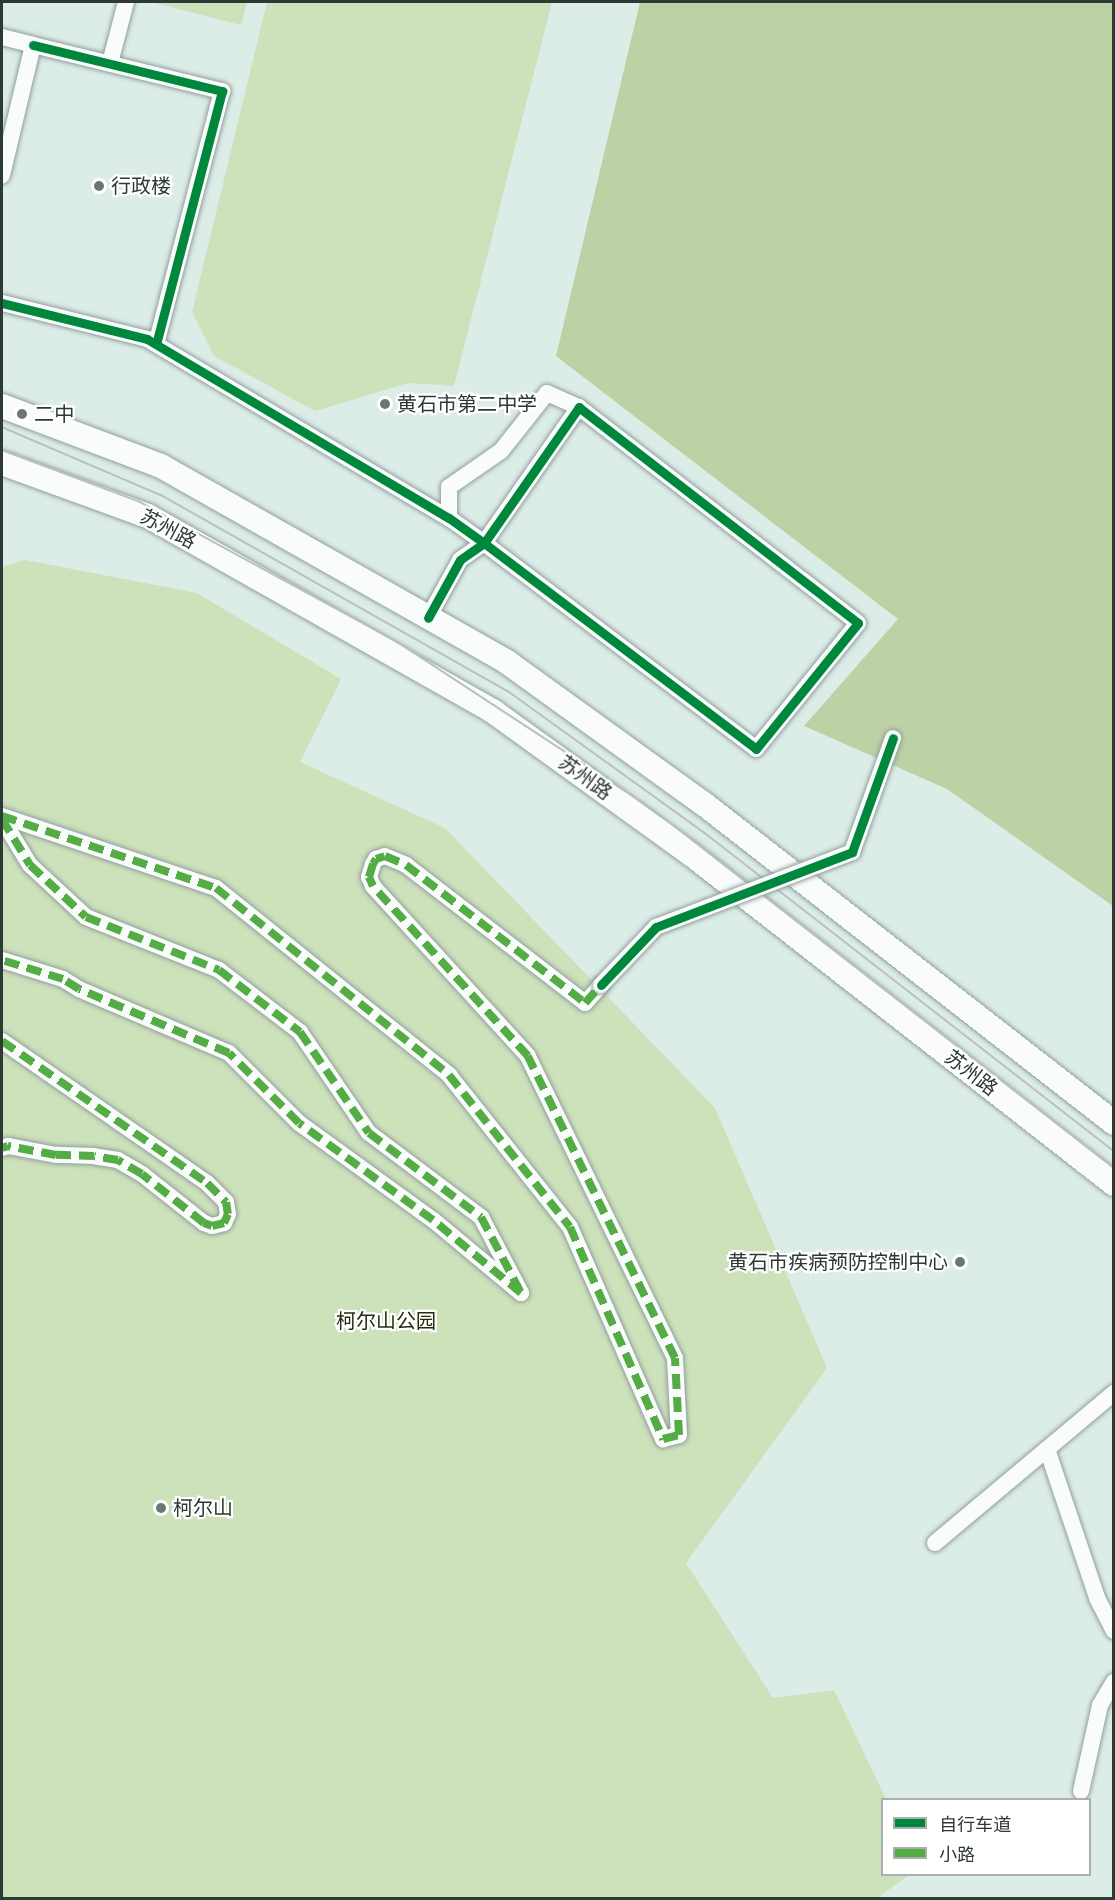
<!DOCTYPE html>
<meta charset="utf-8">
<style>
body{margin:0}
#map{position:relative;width:1115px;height:1900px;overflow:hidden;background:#dcede8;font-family:Roboto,"Noto Sans SC",sans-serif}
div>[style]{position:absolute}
.green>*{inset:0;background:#cde1bb}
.forest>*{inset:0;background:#bcd2a5}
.roads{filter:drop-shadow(0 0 2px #929f9c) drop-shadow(0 0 2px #929f9c)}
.street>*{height:16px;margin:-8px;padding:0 8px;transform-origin:8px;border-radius:8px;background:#fafcfc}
.secondary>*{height:24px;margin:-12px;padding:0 12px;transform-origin:12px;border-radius:12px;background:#fafcfc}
.tram>*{height:1.5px;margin:-0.75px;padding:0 0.75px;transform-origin:0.75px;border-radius:0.75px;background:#bbbfbe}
.bridges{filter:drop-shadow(0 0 2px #929f9c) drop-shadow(0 0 2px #929f9c)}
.street-bridge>*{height:16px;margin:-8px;padding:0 8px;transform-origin:8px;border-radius:8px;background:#fafcfc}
.quiet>*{height:8px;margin-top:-4px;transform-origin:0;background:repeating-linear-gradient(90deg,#54ac45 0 15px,transparent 0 23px)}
.cycleway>*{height:9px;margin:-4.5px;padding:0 4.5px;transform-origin:4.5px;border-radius:4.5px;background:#00873e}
.dots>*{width:16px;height:16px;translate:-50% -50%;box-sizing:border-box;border:3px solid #fff;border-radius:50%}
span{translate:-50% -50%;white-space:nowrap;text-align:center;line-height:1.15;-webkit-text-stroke:4.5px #fff;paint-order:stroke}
.poi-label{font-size:20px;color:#2c3935}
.left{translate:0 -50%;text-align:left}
.right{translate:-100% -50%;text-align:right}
.street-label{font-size:20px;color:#2c3935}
.park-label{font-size:20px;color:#242e0e}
.frame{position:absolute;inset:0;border:3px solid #2c3935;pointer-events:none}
.legend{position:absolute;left:881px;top:1798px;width:210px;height:78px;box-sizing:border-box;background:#fff;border:2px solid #abb0ae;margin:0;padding:8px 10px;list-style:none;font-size:18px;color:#2c3935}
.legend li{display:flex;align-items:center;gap:12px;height:30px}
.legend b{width:30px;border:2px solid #abb0ae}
</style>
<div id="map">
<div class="green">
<i style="clip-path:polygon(151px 2px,247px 2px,241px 25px)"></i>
<i style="clip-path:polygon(267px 2px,552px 2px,454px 386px,408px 383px,315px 411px,214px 356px,192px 312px)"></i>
<i style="clip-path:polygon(25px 560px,197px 593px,341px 679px,300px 762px,445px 828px,715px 1108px,827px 1368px,686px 1563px,773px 1698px,834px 1690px,886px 1799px,882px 1800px,882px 1874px,909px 1875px,877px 1898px,2px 1898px,2px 567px)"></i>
</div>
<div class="forest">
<i style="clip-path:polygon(640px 2px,1113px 2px,1113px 906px,947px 789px,804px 726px,898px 619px,556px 356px)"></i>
</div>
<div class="roads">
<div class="street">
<i style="left:2px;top:37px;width:32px;rotate:14deg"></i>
<i style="left:33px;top:45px;width:134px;rotate:103.4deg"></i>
<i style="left:33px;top:45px;width:195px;rotate:13.7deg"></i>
<i style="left:222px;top:91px;width:261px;rotate:104.6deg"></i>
<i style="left:110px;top:63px;width:63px;rotate:-75.3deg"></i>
<i style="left:2px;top:303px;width:149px;rotate:13.9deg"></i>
<i style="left:147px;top:339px;width:351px;rotate:30.7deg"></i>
<i style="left:449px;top:518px;width:43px;rotate:35.5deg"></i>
<i style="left:484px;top:543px;width:341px;rotate:37.1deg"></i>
<i style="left:756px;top:749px;width:162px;rotate:-51deg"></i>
<i style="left:858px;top:623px;width:353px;rotate:-142.3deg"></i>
<i style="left:579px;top:407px;width:166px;rotate:124.9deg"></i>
<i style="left:484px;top:543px;width:29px;rotate:145deg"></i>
<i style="left:460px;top:560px;width:66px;rotate:118.9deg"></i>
<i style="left:449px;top:518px;width:31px;rotate:-90deg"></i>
<i style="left:449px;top:487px;width:63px;rotate:-34.7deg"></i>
<i style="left:501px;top:451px;width:74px;rotate:-51.6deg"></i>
<i style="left:547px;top:393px;width:35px;rotate:24deg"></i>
<i style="left:2px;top:816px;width:226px;rotate:18.6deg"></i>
<i style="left:216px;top:888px;width:299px;rotate:38.7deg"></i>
<i style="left:449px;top:1075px;width:194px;rotate:51.5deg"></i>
<i style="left:570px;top:1227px;width:232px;rotate:66.3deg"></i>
<i style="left:663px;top:1439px;width:16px;rotate:-14deg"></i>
<i style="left:679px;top:1435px;width:77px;rotate:-93deg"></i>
<i style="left:675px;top:1358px;width:336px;rotate:-116deg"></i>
<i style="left:528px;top:1056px;width:230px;rotate:-132.4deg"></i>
<i style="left:373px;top:886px;width:10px;rotate:-114deg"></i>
<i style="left:369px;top:877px;width:14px;rotate:-73deg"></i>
<i style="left:373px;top:864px;width:6px;rotate:-59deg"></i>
<i style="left:376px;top:859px;width:9px;rotate:-18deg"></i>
<i style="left:385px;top:856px;width:23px;rotate:23deg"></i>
<i style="left:406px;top:865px;width:226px;rotate:37.6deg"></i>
<i style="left:585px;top:1003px;width:24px;rotate:-48deg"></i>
<i style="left:2px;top:819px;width:54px;rotate:58.7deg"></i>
<i style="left:30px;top:865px;width:76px;rotate:42.9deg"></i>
<i style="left:86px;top:917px;width:143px;rotate:21.7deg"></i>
<i style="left:219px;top:970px;width:102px;rotate:37.4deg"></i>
<i style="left:300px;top:1032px;width:122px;rotate:55.7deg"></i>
<i style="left:369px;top:1133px;width:140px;rotate:36.9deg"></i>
<i style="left:481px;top:1217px;width:86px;rotate:62.2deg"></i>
<i style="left:521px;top:1293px;width:114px;rotate:-140.3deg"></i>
<i style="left:433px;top:1220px;width:165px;rotate:-144.1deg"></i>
<i style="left:299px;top:1123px;width:99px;rotate:-135deg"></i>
<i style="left:229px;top:1053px;width:163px;rotate:-156.9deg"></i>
<i style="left:79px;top:989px;width:19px;rotate:-148deg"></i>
<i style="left:63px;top:979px;width:64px;rotate:-162.7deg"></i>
<i style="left:2px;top:1041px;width:249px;rotate:34.7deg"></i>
<i style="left:207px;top:1183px;width:27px;rotate:45deg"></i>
<i style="left:226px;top:1202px;width:12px;rotate:81deg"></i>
<i style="left:228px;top:1214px;width:10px;rotate:114deg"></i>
<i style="left:224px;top:1223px;width:12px;rotate:166deg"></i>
<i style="left:212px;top:1226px;width:9px;rotate:-159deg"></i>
<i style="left:204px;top:1223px;width:79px;rotate:-141.7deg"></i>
<i style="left:142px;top:1174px;width:28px;rotate:-150deg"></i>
<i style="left:118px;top:1160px;width:24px;rotate:-171deg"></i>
<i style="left:94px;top:1156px;width:38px;rotate:-178deg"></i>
<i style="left:56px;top:1155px;width:49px;rotate:-169.4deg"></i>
<i style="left:8px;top:1146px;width:6px;rotate:162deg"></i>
<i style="left:1047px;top:1449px;width:157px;rotate:71.4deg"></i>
<i style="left:1097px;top:1598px;width:37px;rotate:63deg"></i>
<i style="left:935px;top:1543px;width:234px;rotate:-40deg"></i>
<i style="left:1081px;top:1791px;width:88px;rotate:-77.5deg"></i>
<i style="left:1100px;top:1705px;width:27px;rotate:-59deg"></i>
</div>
<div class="secondary">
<i style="left:2px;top:406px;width:170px;rotate:20.7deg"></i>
<i style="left:161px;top:466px;width:398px;rotate:29.5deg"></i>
<i style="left:507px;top:662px;width:243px;rotate:35.8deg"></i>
<i style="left:704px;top:804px;width:519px;rotate:37.88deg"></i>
<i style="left:2px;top:463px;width:155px;rotate:20deg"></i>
<i style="left:148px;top:516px;width:398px;rotate:29.5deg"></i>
<i style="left:494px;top:712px;width:243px;rotate:35.8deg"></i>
<i style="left:691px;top:854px;width:536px;rotate:37.96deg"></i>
</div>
</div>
<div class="tram">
<i style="left:2px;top:427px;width:173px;rotate:23.2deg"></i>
<i style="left:161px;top:495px;width:399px;rotate:29.5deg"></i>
<i style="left:508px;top:691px;width:243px;rotate:35.8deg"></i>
<i style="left:705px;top:833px;width:518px;rotate:37.87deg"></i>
<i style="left:2px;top:450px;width:147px;rotate:20.6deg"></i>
<i style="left:140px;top:502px;width:291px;rotate:28.5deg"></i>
<i style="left:396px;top:641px;width:303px;rotate:33.2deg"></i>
<i style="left:650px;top:807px;width:588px;rotate:37.88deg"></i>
</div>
<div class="bridges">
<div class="street-bridge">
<i style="left:601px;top:985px;width:80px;rotate:-46.5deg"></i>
<i style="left:656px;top:927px;width:210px;rotate:-20.9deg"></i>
<i style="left:852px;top:852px;width:121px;rotate:-70.2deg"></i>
</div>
</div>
<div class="quiet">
<i style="left:2px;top:816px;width:226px;rotate:18.6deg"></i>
<i style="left:216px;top:888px;width:299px;rotate:38.7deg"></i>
<i style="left:449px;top:1075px;width:194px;rotate:51.5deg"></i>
<i style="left:570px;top:1227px;width:232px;rotate:66.3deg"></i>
<i style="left:663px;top:1439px;width:16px;rotate:-14deg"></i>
<i style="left:679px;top:1435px;width:77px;rotate:-93deg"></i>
<i style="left:675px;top:1358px;width:336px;rotate:-116deg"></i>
<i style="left:528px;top:1056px;width:230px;rotate:-132.4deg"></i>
<i style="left:373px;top:886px;width:10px;rotate:-114deg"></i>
<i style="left:369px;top:877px;width:14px;rotate:-73deg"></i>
<i style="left:373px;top:864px;width:6px;rotate:-59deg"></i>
<i style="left:376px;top:859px;width:9px;rotate:-18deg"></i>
<i style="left:385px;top:856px;width:23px;rotate:23deg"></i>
<i style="left:406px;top:865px;width:226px;rotate:37.6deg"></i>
<i style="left:585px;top:1003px;width:27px;rotate:-48deg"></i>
<i style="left:2px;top:819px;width:54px;rotate:58.7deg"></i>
<i style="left:30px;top:865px;width:76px;rotate:42.9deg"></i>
<i style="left:86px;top:917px;width:143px;rotate:21.7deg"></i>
<i style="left:219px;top:970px;width:102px;rotate:37.4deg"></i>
<i style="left:300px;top:1032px;width:122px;rotate:55.7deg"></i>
<i style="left:369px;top:1133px;width:140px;rotate:36.9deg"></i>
<i style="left:481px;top:1217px;width:86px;rotate:62.2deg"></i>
<i style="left:521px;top:1293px;width:114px;rotate:-140.3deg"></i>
<i style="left:433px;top:1220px;width:165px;rotate:-144.1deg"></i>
<i style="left:299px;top:1123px;width:99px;rotate:-135deg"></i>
<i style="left:229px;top:1053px;width:163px;rotate:-156.9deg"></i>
<i style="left:79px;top:989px;width:19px;rotate:-148deg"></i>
<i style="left:63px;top:979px;width:64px;rotate:-162.7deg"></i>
<i style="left:2px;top:1041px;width:249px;rotate:34.7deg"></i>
<i style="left:207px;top:1183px;width:27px;rotate:45deg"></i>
<i style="left:226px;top:1202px;width:12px;rotate:81deg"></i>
<i style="left:228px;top:1214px;width:10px;rotate:114deg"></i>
<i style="left:224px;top:1223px;width:12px;rotate:166deg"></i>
<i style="left:212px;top:1226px;width:9px;rotate:-159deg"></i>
<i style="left:204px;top:1223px;width:79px;rotate:-141.7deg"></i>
<i style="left:142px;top:1174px;width:28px;rotate:-150deg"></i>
<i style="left:118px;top:1160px;width:24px;rotate:-171deg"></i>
<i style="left:94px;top:1156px;width:38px;rotate:-178deg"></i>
<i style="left:56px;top:1155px;width:49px;rotate:-169.4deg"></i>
<i style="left:8px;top:1146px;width:6px;rotate:162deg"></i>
</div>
<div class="cycleway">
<i style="left:33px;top:45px;width:195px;rotate:13.7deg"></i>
<i style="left:222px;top:91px;width:261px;rotate:104.6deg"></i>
<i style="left:2px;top:303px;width:149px;rotate:13.9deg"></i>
<i style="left:147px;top:339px;width:351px;rotate:30.7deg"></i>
<i style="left:449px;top:518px;width:43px;rotate:35.5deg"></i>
<i style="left:484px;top:543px;width:341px;rotate:37.1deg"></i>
<i style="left:756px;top:749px;width:162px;rotate:-51deg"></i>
<i style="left:858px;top:623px;width:353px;rotate:-142.3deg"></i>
<i style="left:579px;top:407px;width:166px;rotate:124.9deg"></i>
<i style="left:484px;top:543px;width:29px;rotate:145deg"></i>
<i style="left:460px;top:560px;width:66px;rotate:118.9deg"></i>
<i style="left:601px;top:985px;width:80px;rotate:-46.5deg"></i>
<i style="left:656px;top:927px;width:210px;rotate:-20.9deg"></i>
<i style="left:852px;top:852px;width:121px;rotate:-70.2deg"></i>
</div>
<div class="dots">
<i style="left:99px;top:186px;background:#6a7874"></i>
<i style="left:385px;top:404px;background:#6a7874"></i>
<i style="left:22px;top:414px;background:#6a7874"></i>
<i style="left:960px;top:1262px;background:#6a7874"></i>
<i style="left:161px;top:1508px;background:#6a7874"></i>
</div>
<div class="poi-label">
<span class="left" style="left:111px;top:186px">行政楼</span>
<span class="left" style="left:397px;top:404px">黄石市第二中学</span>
<span class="left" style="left:34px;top:414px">二中</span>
<span class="right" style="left:948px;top:1262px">黄石市疾病预防控制中心</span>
<span class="left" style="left:173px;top:1508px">柯尔山</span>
</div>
<div class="street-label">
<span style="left:168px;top:529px;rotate:28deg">苏州路</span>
<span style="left:585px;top:778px;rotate:36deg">苏州路</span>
<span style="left:971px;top:1073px;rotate:38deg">苏州路</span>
</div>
<div class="park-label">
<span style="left:386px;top:1321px">柯尔山公园</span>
</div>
<div class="frame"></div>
<ul class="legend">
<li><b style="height:8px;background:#00873e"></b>自行车道</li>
<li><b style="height:8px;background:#54ac45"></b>小路</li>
</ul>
</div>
